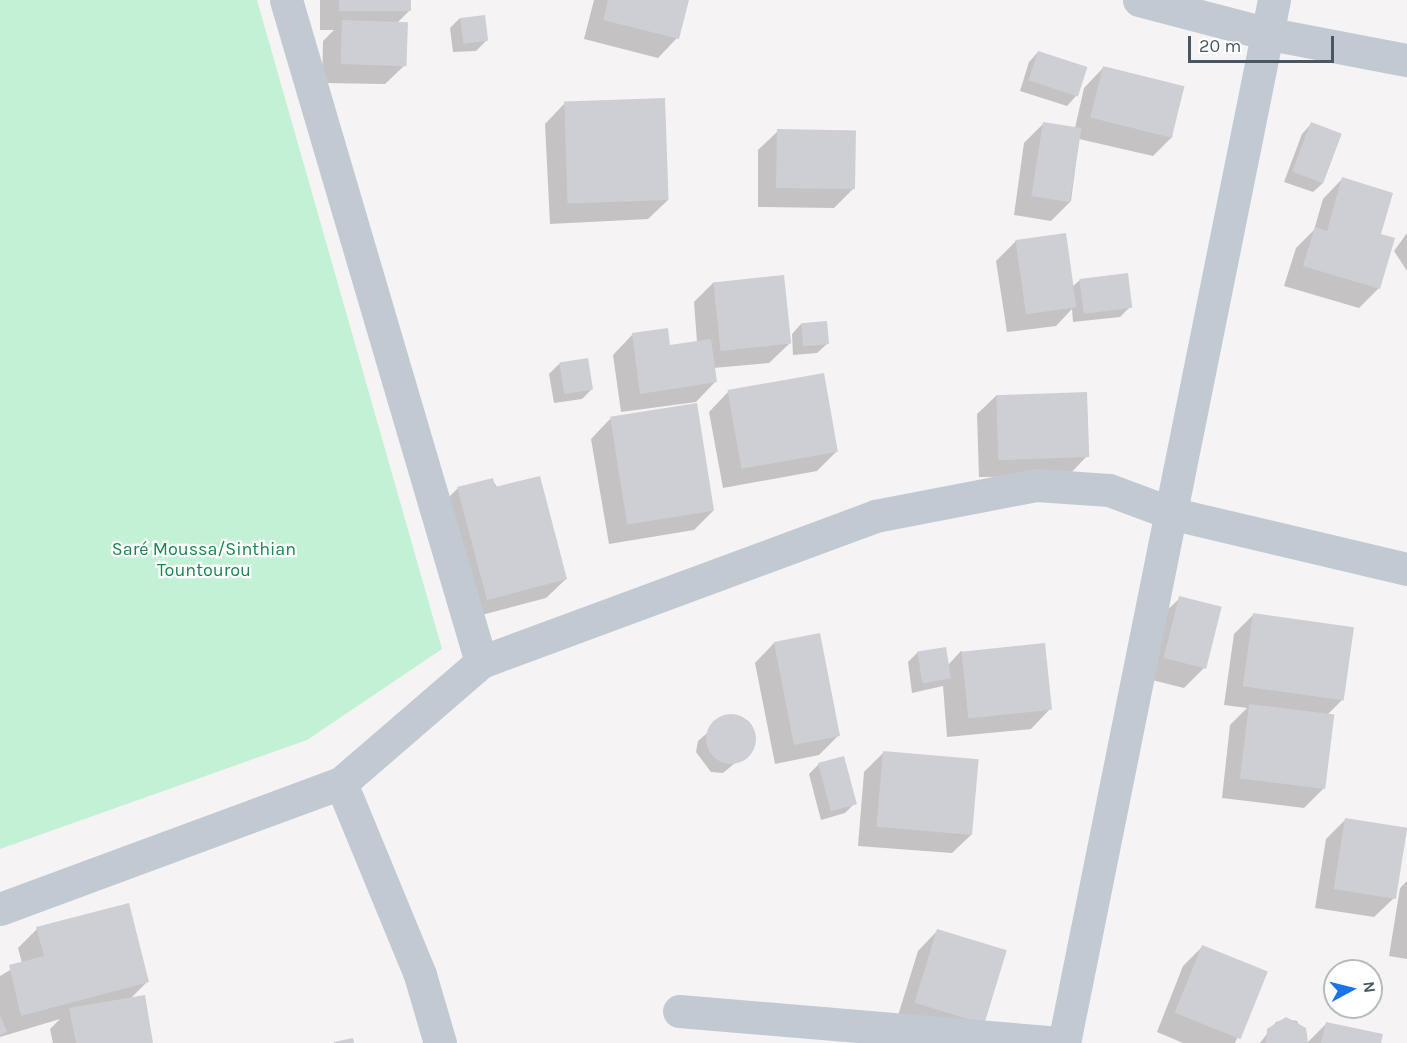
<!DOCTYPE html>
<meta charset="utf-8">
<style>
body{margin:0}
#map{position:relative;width:1407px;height:1043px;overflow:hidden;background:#f5f3f3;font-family:Karla,sans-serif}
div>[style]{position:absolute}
.green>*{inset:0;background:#c3f1d5}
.shadow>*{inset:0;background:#0003}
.building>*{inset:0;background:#cdcfd5;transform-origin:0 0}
.round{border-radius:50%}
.minor>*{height:33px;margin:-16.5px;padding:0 16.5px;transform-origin:16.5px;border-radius:16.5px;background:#c1cad2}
span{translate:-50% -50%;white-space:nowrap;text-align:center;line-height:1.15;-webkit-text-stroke:4.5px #fff;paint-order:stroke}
.park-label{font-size:18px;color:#17864f}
.north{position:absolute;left:1323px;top:959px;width:60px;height:60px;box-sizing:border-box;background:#fff;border:2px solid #b7bbc0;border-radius:50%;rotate:83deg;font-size:16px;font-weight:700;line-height:24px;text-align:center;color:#4a5661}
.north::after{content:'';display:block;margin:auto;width:21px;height:27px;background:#1a73e8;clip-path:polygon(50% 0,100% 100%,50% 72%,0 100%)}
.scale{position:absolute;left:1188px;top:36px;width:146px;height:27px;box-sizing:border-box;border:3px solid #4a5661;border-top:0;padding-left:8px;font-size:18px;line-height:21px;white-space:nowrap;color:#4a5661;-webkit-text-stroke:4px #fff;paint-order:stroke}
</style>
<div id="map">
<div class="green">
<i style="clip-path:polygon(0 0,257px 0,442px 649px,307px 740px,0 849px)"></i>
</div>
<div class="shadow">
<i style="clip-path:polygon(320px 0,409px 0,409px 11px,397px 23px,405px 65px,385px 84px,322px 83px,323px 41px,334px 30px,320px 30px)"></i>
<i style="clip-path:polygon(594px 0,687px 0,677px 38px,658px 58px,584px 39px)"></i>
<i style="clip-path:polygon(460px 18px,486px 41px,476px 51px,453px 52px,450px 28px)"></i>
<i style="clip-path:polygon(1038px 52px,1076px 96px,1067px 106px,1020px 91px,1029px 62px)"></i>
<i style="clip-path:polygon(1103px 68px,1173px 136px,1153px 156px,1079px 139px,1071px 201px,1051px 221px,1014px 215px,1024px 143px,1043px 124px,1075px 128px,1084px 88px)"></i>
<i style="clip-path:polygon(564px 104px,668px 200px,648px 219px,550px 224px,545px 124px)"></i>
<i style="clip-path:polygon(1311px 124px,1341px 135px,1323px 183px,1313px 192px,1284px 182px,1302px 134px)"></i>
<i style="clip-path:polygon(778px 131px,854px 188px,834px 208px,758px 207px,758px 150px)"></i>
<i style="clip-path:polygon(1342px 179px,1380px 235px,1379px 288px,1359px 308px,1284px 286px,1296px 248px,1314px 230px,1323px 199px)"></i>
<i style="clip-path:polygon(1407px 233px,1407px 271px,1394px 251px)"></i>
<i style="clip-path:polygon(1016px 241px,1072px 287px,1080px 280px,1130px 307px,1120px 317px,1073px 322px,1072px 309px,1056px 326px,1007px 332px,996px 261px)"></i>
<i style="clip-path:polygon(714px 282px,789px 344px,769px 363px,713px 368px,715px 382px,696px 402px,621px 412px,613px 355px,632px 335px,669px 346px,697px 342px,694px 302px)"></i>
<i style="clip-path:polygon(801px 324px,827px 344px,817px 353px,793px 355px,792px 334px)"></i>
<i style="clip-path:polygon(559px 364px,592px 389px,582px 399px,554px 403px,549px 374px)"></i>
<i style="clip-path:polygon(728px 392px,837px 451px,817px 471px,723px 488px,709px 412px)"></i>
<i style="clip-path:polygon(997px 395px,1087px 456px,1068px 476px,979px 477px,977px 414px)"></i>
<i style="clip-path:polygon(610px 419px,713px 511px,694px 530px,609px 544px,591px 439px)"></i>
<i style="clip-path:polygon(492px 480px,566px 579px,546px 598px,467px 619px,438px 508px,457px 489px)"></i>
<i style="clip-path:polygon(1180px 598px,1204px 668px,1184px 688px,1144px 678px,1160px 617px)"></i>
<i style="clip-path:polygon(1253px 615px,1342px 700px,1327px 715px,1324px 788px,1304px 808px,1222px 798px,1230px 725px,1247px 708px,1224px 705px,1234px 634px)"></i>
<i style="clip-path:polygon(774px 643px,839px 735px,819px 755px,775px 764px,755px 663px)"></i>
<i style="clip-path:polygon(961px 651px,1050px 709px,1031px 729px,947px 737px,943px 686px,912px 693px,908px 662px,918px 652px,948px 665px)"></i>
<i style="clip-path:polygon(728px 715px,740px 716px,755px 736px,753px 748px,723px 773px,711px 772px,696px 752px,698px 741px)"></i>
<i style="clip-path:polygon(883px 753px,972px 834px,952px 853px,858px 846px,864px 772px)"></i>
<i style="clip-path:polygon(819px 764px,855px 803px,845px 813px,821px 820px,809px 774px)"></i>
<i style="clip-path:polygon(1345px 820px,1394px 898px,1374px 917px,1315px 908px,1326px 839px)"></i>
<i style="clip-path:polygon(1407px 881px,1407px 959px,1389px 956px,1400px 888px)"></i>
<i style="clip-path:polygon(37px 929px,147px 982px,130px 999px,152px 1043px,53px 1043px,50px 1029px,60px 1019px,0 1037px,0 976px,22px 963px,18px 948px)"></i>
<i style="clip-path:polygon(937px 931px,985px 1023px,896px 1022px,918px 951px)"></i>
<i style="clip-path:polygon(1202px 947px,1266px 973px,1235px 1043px,1183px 1043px,1157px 1032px,1183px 966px)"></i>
<i style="clip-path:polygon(1286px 1019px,1297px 1021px,1307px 1043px,1260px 1043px,1276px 1022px)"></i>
<i style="clip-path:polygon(1327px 1023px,1379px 1043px,1307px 1043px)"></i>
</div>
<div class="building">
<i style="left:339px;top:0;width:72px;height:11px"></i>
<i style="clip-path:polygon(608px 0,689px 0,679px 39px,603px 20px)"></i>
<i style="left:485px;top:15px;width:26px;height:25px;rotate:83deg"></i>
<i style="left:342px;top:20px;width:66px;height:44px;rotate:2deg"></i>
<i style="left:1038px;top:51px;width:52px;height:31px;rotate:18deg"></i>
<i style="left:1103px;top:66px;width:84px;height:53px;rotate:14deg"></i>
<i style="left:665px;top:98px;width:102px;height:101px;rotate:88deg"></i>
<i style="left:1043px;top:122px;width:39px;height:75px;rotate:9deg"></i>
<i style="left:1311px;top:122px;width:33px;height:53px;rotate:21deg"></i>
<i style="left:777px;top:129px;width:79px;height:59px;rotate:1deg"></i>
<i style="clip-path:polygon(1342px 177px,1393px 193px,1381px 234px,1395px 238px,1380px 289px,1303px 266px,1315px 227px,1327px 231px)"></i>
<i style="left:1066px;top:233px;width:75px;height:51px;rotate:82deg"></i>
<i style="left:1128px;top:273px;width:35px;height:49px;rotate:83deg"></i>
<i style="left:784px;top:275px;width:69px;height:71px;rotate:84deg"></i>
<i style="left:827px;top:321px;width:23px;height:26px;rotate:85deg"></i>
<i style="clip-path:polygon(668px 328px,670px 345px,711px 339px,717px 382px,640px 394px,632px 333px)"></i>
<i style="left:588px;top:358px;width:32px;height:29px;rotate:81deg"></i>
<i style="left:824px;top:373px;width:80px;height:98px;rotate:80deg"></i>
<i style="left:1087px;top:392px;width:65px;height:91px;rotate:88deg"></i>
<i style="left:697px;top:403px;width:109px;height:88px;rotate:81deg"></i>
<i style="clip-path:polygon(540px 476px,567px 579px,487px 600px,457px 487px,493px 478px,495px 487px)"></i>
<i style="left:1179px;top:596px;width:44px;height:64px;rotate:14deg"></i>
<i style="left:1253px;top:613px;width:102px;height:74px;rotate:8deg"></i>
<i style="left:820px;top:633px;width:105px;height:47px;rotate:79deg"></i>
<i style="left:1045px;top:643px;width:67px;height:84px;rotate:84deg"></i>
<i style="left:946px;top:647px;width:32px;height:29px;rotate:81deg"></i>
<i style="left:1249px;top:704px;width:86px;height:75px;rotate:7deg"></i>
<i class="round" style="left:706px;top:714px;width:50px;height:50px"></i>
<i style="left:883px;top:751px;width:96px;height:76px;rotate:5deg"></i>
<i style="left:844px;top:756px;width:50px;height:27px;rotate:75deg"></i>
<i style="left:1345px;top:818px;width:63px;height:72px;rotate:9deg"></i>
<i style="clip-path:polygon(129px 903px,149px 982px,21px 1016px,9px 965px,44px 956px,36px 927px)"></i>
<i style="left:937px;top:929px;width:73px;height:77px;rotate:17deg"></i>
<i style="left:1202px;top:945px;width:71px;height:73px;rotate:22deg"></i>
<i style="clip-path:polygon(145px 995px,153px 1043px,76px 1043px,69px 1008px)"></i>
<i style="clip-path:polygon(0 1014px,7px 1032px,0 1035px)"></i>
<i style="clip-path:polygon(1286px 1017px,1306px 1028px,1308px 1043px,1266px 1043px,1267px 1029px)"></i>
<i style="clip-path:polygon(1326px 1022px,1383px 1034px,1381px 1043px,1321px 1043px)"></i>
<i style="clip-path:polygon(353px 1038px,354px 1043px,334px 1043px,334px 1042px)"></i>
</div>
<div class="minor">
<i style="left:286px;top:0;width:690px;rotate:73.59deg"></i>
<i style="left:1139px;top:0;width:130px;rotate:14.7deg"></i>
<i style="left:1265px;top:33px;width:145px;rotate:10.8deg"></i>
<i style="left:341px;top:783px;width:208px;rotate:67.6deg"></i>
<i style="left:420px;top:975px;width:71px;rotate:73.6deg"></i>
<i style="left:0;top:909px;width:364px;rotate:-20.3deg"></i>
<i style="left:341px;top:783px;width:185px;rotate:-40.8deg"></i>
<i style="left:481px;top:662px;width:420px;rotate:-20.3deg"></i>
<i style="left:875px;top:516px;width:164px;rotate:-10.9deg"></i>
<i style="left:1036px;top:485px;width:73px;rotate:3.9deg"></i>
<i style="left:1109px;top:490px;width:69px;rotate:20.3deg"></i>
<i style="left:1174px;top:514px;width:239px;rotate:13.3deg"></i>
<i style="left:679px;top:1011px;width:386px;rotate:4.8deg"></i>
<i style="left:1064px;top:1043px;width:1064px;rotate:-78.62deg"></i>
</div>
<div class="park-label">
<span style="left:204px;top:560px">Saré Moussa/Sinthian<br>Tountourou</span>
</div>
<div class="north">N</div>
<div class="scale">20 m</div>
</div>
